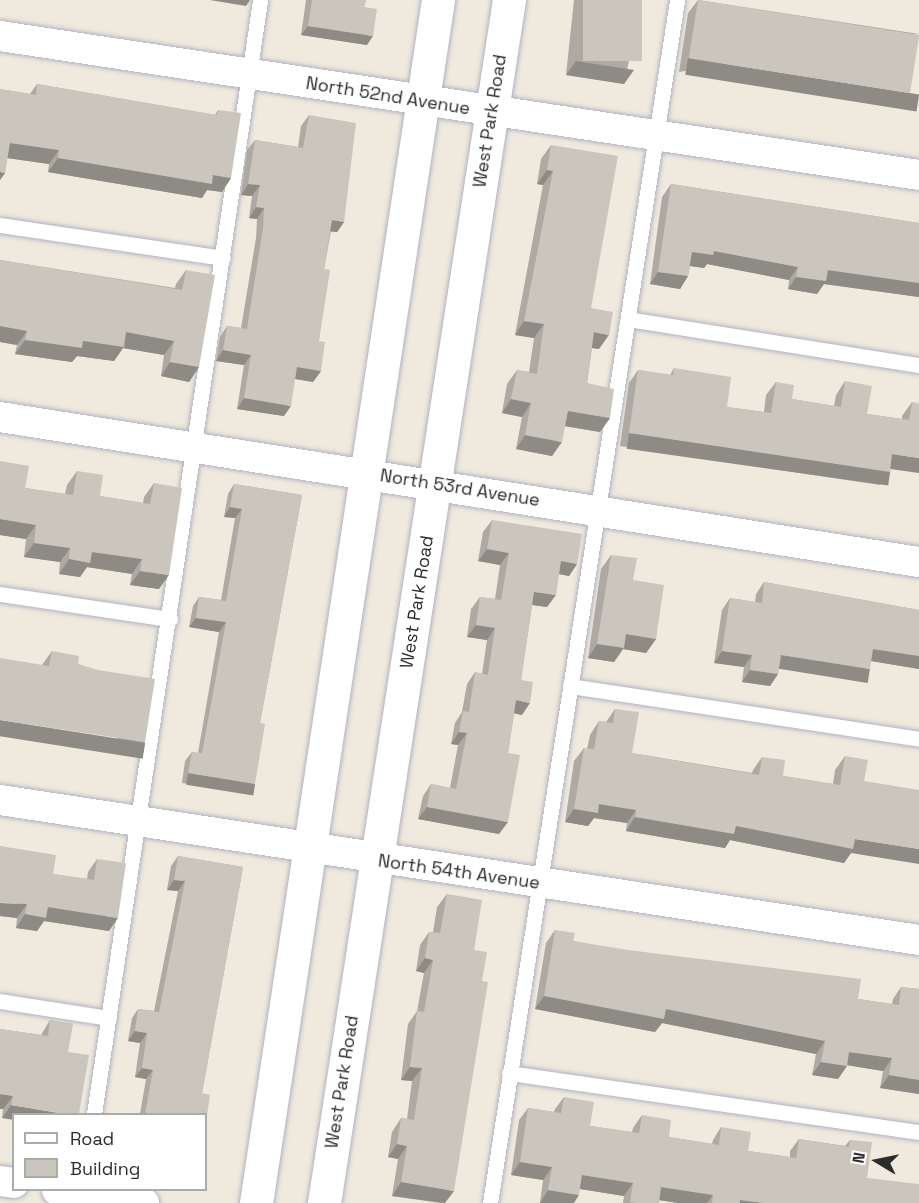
<!DOCTYPE html>
<style>
body{margin:0}
#map{position:relative;width:919px;height:1203px;overflow:hidden;background:#efe9de;font-family:"Space Grotesk",sans-serif}
div>[style]{position:absolute}
.roads{filter:drop-shadow(0 0 2px #b2b2c1) drop-shadow(0 0 2px #b2b2c1)}
.service>*{height:15px;margin:-7.5px;padding:0 7.5px;transform-origin:7.5px;border-radius:7.5px;background:#fff}
.minor>*{height:30px;margin:-15px;padding:0 15px;transform-origin:15px;border-radius:15px;background:#fff}
.tertiary>*{height:33px;margin:-16.5px;padding:0 16.5px;transform-origin:16.5px;border-radius:16.5px;background:#fff}
.wall>*{inset:0;background:#aeaaa3}
.shaded-wall>*{inset:0;background:#8d8b84;transform-origin:0 0}
.building>*{inset:0;background:#cac6bd;transform-origin:0 0}
span{translate:-50% -50%;white-space:nowrap;text-align:center;line-height:1.15;-webkit-text-stroke:4.5px #fff;paint-order:stroke}
.street-label{font-size:18px;color:#2c2c2c}
.legend{position:absolute;left:12px;top:1113px;width:195px;height:78px;box-sizing:border-box;background:#fff;border:2px solid #ababab;margin:0;padding:8px 10px;list-style:none;font-size:18px;color:#2c2c2c}
.legend li{display:flex;align-items:center;gap:12px;height:30px}
.legend b{width:30px;border:2px solid #ababab}
.north{position:absolute;left:847px;top:1131px;width:60px;height:60px;-webkit-text-stroke:4px #fff;paint-order:stroke;rotate:280deg;font-size:16px;font-weight:700;line-height:24px;text-align:center;color:#2c2c2c}
.north::after{content:'';display:block;margin:auto;width:21px;height:27px;background:#2c2c2c;clip-path:polygon(50% 0,100% 100%,50% 72%,0 100%)}
</style>
<div id="map">
<div class="roads">
<div class="service">
<i style="left:0;top:225px;width:225px;rotate:8.4deg"></i>
<i style="left:628px;top:319px;width:295px;rotate:9deg"></i>
<i style="left:0;top:594px;width:172px;rotate:8.4deg"></i>
<i style="left:570px;top:686px;width:353px;rotate:8.6deg"></i>
<i style="left:0;top:1001px;width:110px;rotate:8.9deg"></i>
<i style="left:509px;top:1073px;width:414px;rotate:8.2deg"></i>
<i style="left:94px;top:1114px;width:1126px;rotate:-81.52deg"></i>
<i style="left:490px;top:1203px;width:1217px;rotate:-81.16deg"></i>
</div>
<div class="minor">
<i style="left:0;top:36px;width:929px;rotate:8.6deg"></i>
<i style="left:0;top:417px;width:930px;rotate:8.97deg"></i>
<i style="left:0;top:800px;width:930px;rotate:8.66deg"></i>
<i style="left:0;top:1181px;width:14px;rotate:8deg"></i>
<i style="left:57px;top:1190px;width:88px;rotate:8.5deg"></i>
</div>
<div class="tertiary">
<i style="left:256px;top:1203px;width:1217px;rotate:-81.4deg"></i>
<i style="left:324px;top:1203px;width:1217px;rotate:-81.26deg"></i>
</div>
</div>
<div class="wall">
<i style="clip-path:polygon(306px 0,366px 0,364px 7px,367px 45px,301px 35px)"></i>
<i style="clip-path:polygon(574px 0,642px 0,624px 84px,566px 75px)"></i>
<i style="clip-path:polygon(698px 0,919px 34px,679px 72px,688px 13px)"></i>
<i style="clip-path:polygon(37px 84px,215px 115px,218px 110px,231px 178px,222px 192px,207px 190px,202px 198px,48px 172px,49px 164px,7px 158px,5px 173px,0 180px,0 89px,30px 94px)"></i>
<i style="clip-path:polygon(309px 115px,344px 222px,337px 232px,331px 231px,324px 269px,319px 341px,321px 371px,313px 382px,295px 379px,284px 416px,237px 409px,244px 365px,216px 361px,220px 337px,227px 326px,241px 328px,256px 238px,257px 219px,249px 218px,252px 196px,241px 195px,247px 150px,255px 140px,298px 147px,301px 126px)"></i>
<i style="clip-path:polygon(551px 145px,591px 308px,599px 349px,592px 348px,587px 383px,610px 418px,600px 432px,565px 426px,552px 456px,516px 449px,522px 417px,502px 413px,507px 384px,517px 370px,529px 372px,534px 338px,515px 335px,543px 185px,537px 184px,541px 159px)"></i>
<i style="clip-path:polygon(671px 184px,919px 223px,919px 297px,824px 284px,817px 294px,788px 289px,789px 280px,707px 264px,704px 268px,690px 266px,688px 276px,680px 289px,650px 284px,662px 197px)"></i>
<i style="clip-path:polygon(0 260px,175px 288px,176px 284px,186px 270px,199px 367px,189px 382px,161px 376px,164px 355px,123px 348px,114px 361px,77px 356px,72px 362px,15px 354px,17px 345px,0 342px)"></i>
<i style="clip-path:polygon(674px 368px,727px 407px,764px 412px,766px 395px,776px 382px,792px 399px,834px 406px,836px 395px,845px 381px,867px 414px,902px 419px,902px 416px,912px 402px,919px 404px,890px 469px,880px 485px,620px 446px,629px 383px,638px 370px,670px 375px)"></i>
<i style="clip-path:polygon(0 461px,25px 488px,65px 494px,67px 485px,77px 471px,100px 496px,143px 503px,144px 497px,154px 483px,159px 589px,130px 585px,132px 574px,87px 567px,80px 577px,59px 574px,60px 562px,24px 557px,26px 539px,0 535px)"></i>
<i style="clip-path:polygon(234px 484px,302px 495px,260px 723px,249px 794px,182px 783px,185px 761px,192px 752px,198px 753px,219px 632px,189px 627px,193px 606px,199px 597px,221px 600px,235px 518px,224px 517px,228px 494px)"></i>
<i style="clip-path:polygon(492px 520px,577px 564px,569px 576px,559px 574px,547px 607px,532px 605px,521px 680px,522px 715px,514px 713px,508px 753px,499px 834px,418px 819px,423px 796px,431px 784px,450px 788px,458px 745px,451px 744px,455px 723px,462px 712px,467px 684px,475px 672px,482px 674px,487px 640px,467px 637px,471px 609px,480px 597px,495px 599px,500px 565px,478px 561px,483px 532px)"></i>
<i style="clip-path:polygon(611px 555px,633px 580px,656px 639px,646px 653px,623px 649px,614px 662px,588px 658px,601px 569px)"></i>
<i style="clip-path:polygon(764px 582px,919px 610px,919px 669px,871px 661px,862px 680px,779px 667px,778px 674px,770px 686px,742px 682px,744px 667px,714px 663px,722px 610px,730px 598px,755px 602px,756px 594px)"></i>
<i style="clip-path:polygon(52px 651px,78px 664px,145px 742px,135px 756px,42px 665px)"></i>
<i style="clip-path:polygon(615px 709px,632px 753px,752px 773px,753px 770px,762px 757px,783px 776px,833px 784px,835px 770px,845px 756px,851px 853px,844px 863px,730px 840px,725px 848px,626px 831px,627px 823px,594px 818px,588px 826px,565px 822px,574px 761px,584px 748px,587px 749px,590px 735px,599px 721px,606px 722px)"></i>
<i style="clip-path:polygon(178px 856px,243px 867px,202px 1093px,206px 1114px,140px 1114px,146px 1079px,135px 1077px,140px 1043px,128px 1041px,132px 1018px,138px 1009px,154px 1011px,178px 891px,167px 890px,171px 866px)"></i>
<i style="clip-path:polygon(97px 859px,109px 931px,44px 921px,37px 931px,16px 928px,17px 918px,0 916px,53px 874px,87px 879px,88px 872px)"></i>
<i style="clip-path:polygon(447px 894px,474px 950px,445px 1203px,440px 1203px,392px 1196px,398px 1159px,388px 1157px,392px 1132px,401px 1118px,407px 1119px,412px 1081px,401px 1080px,408px 1024px,417px 1011px,424px 973px,416px 971px,420px 945px,429px 932px,433px 932px,437px 907px)"></i>
<i style="clip-path:polygon(555px 930px,573px 941px,858px 999px,892px 1004px,893px 999px,901px 987px,919px 989px,919px 1094px,880px 1088px,883px 1071px,847px 1065px,838px 1079px,812px 1075px,816px 1054px,662px 1023px,655px 1032px,535px 1009px,546px 943px)"></i>
<i style="clip-path:polygon(50px 1020px,73px 1024px,2px 1118px,3px 1109px,0 1109px,0 1029px,41px 1035px)"></i>
<i style="clip-path:polygon(564px 1097px,590px 1126px,632px 1132px,633px 1128px,642px 1115px,669px 1137px,712px 1144px,713px 1140px,721px 1127px,748px 1151px,790px 1157px,790px 1151px,799px 1139px,845px 1146px,850px 1140px,867px 1178px,919px 1203px,678px 1203px,659px 1200px,659px 1203px,623px 1203px,624px 1196px,580px 1189px,574px 1203px,540px 1203px,543px 1180px,511px 1175px,519px 1120px,528px 1108px,554px 1112px,555px 1109px)"></i>
</div>
<div class="shaded-wall">
<i style="clip-path:polygon(210px 0,250px 0,246px 6px)"></i>
<i style="clip-path:polygon(308px 26px,373px 36px,367px 45px,301px 35px)"></i>
<i style="left:688px;top:58px;width:234px;height:17px;rotate:9deg"></i>
<i style="clip-path:polygon(576px 61px,634px 70px,624px 84px,566px 75px)"></i>
<i style="clip-path:polygon(10px 143px,59px 150px,49px 164px,0 157px)"></i>
<i style="clip-path:polygon(58px 158px,213px 175px,231px 178px,222px 192px,207px 190px,202px 198px,48px 172px)"></i>
<i style="clip-path:polygon(547px 170px,553px 171px,543px 185px,537px 184px)"></i>
<i style="clip-path:polygon(0 172px,5px 173px,0 180px)"></i>
<i style="clip-path:polygon(248px 184px,260px 185px,252px 196px,241px 195px)"></i>
<i style="clip-path:polygon(256px 207px,264px 208px,257px 219px,249px 218px)"></i>
<i style="clip-path:polygon(332px 220px,344px 222px,337px 232px,325px 231px)"></i>
<i style="clip-path:polygon(714px 251px,798px 267px,789px 280px,707px 264px,704px 268px,683px 265px,692px 252px)"></i>
<i style="clip-path:polygon(828px 270px,919px 283px,919px 297px,824px 284px,817px 294px,788px 289px,796px 277px)"></i>
<i style="clip-path:polygon(658px 272px,688px 276px,680px 289px,650px 284px)"></i>
<i style="clip-path:polygon(524px 321px,544px 324px,534px 338px,515px 335px)"></i>
<i style="clip-path:polygon(0 326px,27px 331px,17px 345px,0 342px)"></i>
<i style="clip-path:polygon(126px 332px,174px 341px,164px 355px,123px 348px,114px 361px,77px 356px,72px 362px,15px 354px,25px 340px,83px 341px)"></i>
<i style="clip-path:polygon(594px 332px,609px 335px,599px 349px,585px 347px)"></i>
<i style="clip-path:polygon(223px 350px,251px 355px,244px 365px,216px 361px)"></i>
<i style="clip-path:polygon(170px 362px,199px 367px,189px 382px,161px 376px)"></i>
<i style="clip-path:polygon(297px 367px,321px 371px,313px 382px,290px 378px)"></i>
<i style="clip-path:polygon(244px 398px,291px 406px,284px 416px,237px 409px)"></i>
<i style="clip-path:polygon(511px 399px,531px 403px,522px 417px,502px 413px)"></i>
<i style="clip-path:polygon(568px 411px,610px 418px,600px 432px,558px 425px)"></i>
<i style="left:629px;top:433px;width:264px;height:16px;rotate:8deg"></i>
<i style="clip-path:polygon(525px 435px,562px 442px,552px 456px,516px 449px)"></i>
<i style="clip-path:polygon(892px 454px,919px 458px,919px 473px,883px 468px)"></i>
<i style="clip-path:polygon(230px 507px,242px 509px,235px 518px,224px 517px)"></i>
<i style="clip-path:polygon(0 519px,36px 525px,26px 539px,0 535px)"></i>
<i style="clip-path:polygon(34px 543px,70px 548px,60px 562px,24px 557px)"></i>
<i style="clip-path:polygon(487px 549px,509px 553px,500px 565px,478px 561px)"></i>
<i style="clip-path:polygon(92px 552px,142px 559px,132px 574px,87px 567px,80px 577px,59px 574px,69px 559px)"></i>
<i style="clip-path:polygon(561px 561px,577px 564px,569px 576px,553px 573px)"></i>
<i style="clip-path:polygon(140px 571px,169px 575px,159px 589px,130px 585px)"></i>
<i style="clip-path:polygon(534px 592px,556px 595px,547px 607px,526px 604px)"></i>
<i style="clip-path:polygon(196px 618px,226px 622px,219px 632px,189px 627px)"></i>
<i style="clip-path:polygon(476px 625px,495px 628px,487px 640px,467px 637px)"></i>
<i style="clip-path:polygon(626px 634px,656px 639px,646px 653px,623px 649px,614px 662px,588px 658px,597px 644px)"></i>
<i style="clip-path:polygon(873px 649px,919px 656px,919px 669px,865px 660px)"></i>
<i style="clip-path:polygon(722px 651px,752px 655px,744px 667px,714px 663px)"></i>
<i style="left:781px;top:655px;width:90px;height:14px;rotate:9deg"></i>
<i style="clip-path:polygon(750px 670px,778px 674px,770px 686px,742px 682px)"></i>
<i style="clip-path:polygon(516px 700px,530px 703px,522px 715px,508px 712px)"></i>
<i style="left:0;top:720px;width:147px;height:16px;rotate:9deg"></i>
<i style="clip-path:polygon(459px 732px,467px 733px,458px 745px,451px 744px)"></i>
<i style="left:188px;top:773px;width:68px;height:12px;rotate:9deg"></i>
<i style="clip-path:polygon(599px 804px,636px 810px,627px 823px,594px 818px,588px 826px,565px 822px,574px 809px)"></i>
<i style="clip-path:polygon(427px 807px,508px 822px,499px 834px,418px 819px)"></i>
<i style="clip-path:polygon(635px 817px,736px 826px,855px 839px,919px 849px,919px 864px,851px 853px,844px 863px,730px 840px,725px 848px,626px 831px)"></i>
<i style="clip-path:polygon(174px 880px,185px 881px,178px 891px,167px 890px)"></i>
<i style="clip-path:polygon(0 903px,27px 904px,17px 918px,0 916px)"></i>
<i style="clip-path:polygon(48px 907px,118px 918px,109px 931px,44px 921px,37px 931px,16px 928px,25px 914px)"></i>
<i style="clip-path:polygon(425px 958px,433px 960px,424px 973px,416px 971px)"></i>
<i style="clip-path:polygon(544px 996px,666px 1009px,825px 1041px,816px 1054px,662px 1023px,655px 1032px,535px 1009px)"></i>
<i style="clip-path:polygon(135px 1031px,147px 1033px,140px 1043px,128px 1041px)"></i>
<i style="clip-path:polygon(849px 1052px,892px 1058px,883px 1071px,840px 1064px)"></i>
<i style="clip-path:polygon(821px 1062px,847px 1066px,838px 1079px,812px 1075px)"></i>
<i style="clip-path:polygon(410px 1067px,422px 1068px,412px 1081px,401px 1080px)"></i>
<i style="clip-path:polygon(142px 1068px,153px 1070px,146px 1079px,135px 1077px)"></i>
<i style="clip-path:polygon(889px 1075px,919px 1080px,919px 1094px,880px 1088px)"></i>
<i style="clip-path:polygon(0 1094px,13px 1096px,3px 1109px,0 1109px)"></i>
<i style="clip-path:polygon(11px 1105px,65px 1114px,14px 1114px,14px 1120px,2px 1118px)"></i>
<i style="clip-path:polygon(397px 1144px,407px 1146px,398px 1159px,388px 1157px)"></i>
<i style="clip-path:polygon(520px 1162px,552px 1167px,543px 1180px,511px 1175px)"></i>
<i style="clip-path:polygon(582px 1175px,633px 1183px,624px 1196px,574px 1188px)"></i>
<i style="clip-path:polygon(401px 1182px,454px 1191px,445px 1203px,392px 1196px)"></i>
<i style="clip-path:polygon(661px 1187px,713px 1195px,707px 1203px,678px 1203px,652px 1199px)"></i>
<i style="clip-path:polygon(548px 1190px,579px 1195px,574px 1203px,540px 1203px)"></i>
<i style="clip-path:polygon(740px 1200px,764px 1203px,738px 1203px)"></i>
</div>
<div class="building">
<i style="clip-path:polygon(312px 0,366px 0,364px 7px,377px 9px,373px 36px,308px 26px)"></i>
<i style="left:583px;top:0;width:59px;height:61px"></i>
<i style="left:698px;top:0;width:224px;height:59px;rotate:9deg"></i>
<i style="clip-path:polygon(37px 84px,217px 115px,218px 110px,241px 113px,231px 178px,213px 175px,212px 184px,58px 158px,59px 150px,10px 143px,5px 173px,0 172px,0 89px,36px 95px)"></i>
<i style="clip-path:polygon(309px 115px,356px 123px,344px 222px,332px 220px,324px 269px,330px 270px,319px 341px,325px 342px,321px 371px,297px 367px,291px 406px,244px 398px,251px 355px,223px 350px,227px 326px,247px 329px,263px 228px,264px 208px,256px 207px,260px 185px,248px 184px,255px 140px,303px 148px)"></i>
<i style="clip-path:polygon(551px 145px,618px 156px,591px 308px,613px 312px,609px 335px,594px 332px,587px 383px,614px 389px,610px 418px,568px 411px,562px 442px,525px 435px,531px 403px,511px 399px,517px 370px,537px 374px,544px 324px,524px 321px,553px 171px,547px 170px)"></i>
<i style="clip-path:polygon(671px 184px,919px 223px,919px 283px,828px 270px,826px 281px,796px 277px,798px 267px,714px 251px,713px 255px,692px 252px,688px 276px,658px 272px)"></i>
<i style="clip-path:polygon(0 260px,182px 290px,186px 270px,215px 275px,199px 367px,170px 362px,174px 341px,126px 332px,124px 347px,83px 341px,82px 348px,25px 340px,27px 331px,0 326px)"></i>
<i style="clip-path:polygon(674px 368px,731px 377px,727px 407px,771px 413px,776px 382px,794px 385px,792px 399px,841px 407px,845px 381px,872px 386px,867px 414px,909px 420px,912px 402px,919px 404px,919px 458px,892px 454px,890px 472px,629px 433px,638px 370px,673px 375px)"></i>
<i style="clip-path:polygon(0 461px,29px 466px,25px 488px,73px 495px,77px 471px,103px 475px,100px 496px,150px 504px,154px 483px,182px 488px,169px 575px,140px 571px,142px 559px,92px 552px,90px 563px,69px 559px,70px 548px,34px 543px,36px 525px,0 519px)"></i>
<i style="clip-path:polygon(234px 484px,302px 495px,260px 723px,265px 724px,255px 784px,188px 773px,192px 752px,202px 753px,226px 622px,196px 618px,199px 597px,226px 601px,242px 509px,230px 507px)"></i>
<i style="clip-path:polygon(492px 520px,582px 534px,577px 564px,561px 561px,556px 595px,534px 592px,521px 680px,533px 682px,530px 703px,516px 700px,508px 753px,520px 755px,508px 822px,427px 807px,431px 784px,456px 789px,467px 733px,459px 732px,463px 711px,469px 712px,475px 672px,488px 675px,495px 628px,476px 625px,480px 597px,501px 600px,509px 553px,487px 549px)"></i>
<i style="clip-path:polygon(611px 555px,637px 558px,633px 580px,664px 585px,656px 639px,626px 634px,624px 648px,597px 644px)"></i>
<i style="clip-path:polygon(764px 582px,919px 610px,919px 656px,873px 649px,870px 669px,781px 655px,778px 674px,750px 670px,752px 655px,722px 651px,730px 598px,762px 603px)"></i>
<i style="clip-path:polygon(52px 651px,79px 656px,78px 664px,98px 670px,155px 679px,145px 742px,0 720px,0 658px,49px 666px)"></i>
<i style="clip-path:polygon(615px 709px,639px 712px,632px 753px,759px 775px,762px 757px,785px 760px,783px 776px,840px 785px,845px 756px,868px 760px,864px 781px,919px 790px,919px 849px,855px 839px,853px 849px,736px 826px,734px 834px,635px 817px,636px 810px,599px 804px,598px 813px,574px 809px,584px 748px,594px 749px,599px 721px,613px 723px)"></i>
<i style="clip-path:polygon(0 846px,56px 855px,53px 874px,94px 880px,97px 859px,126px 863px,118px 918px,48px 907px,46px 918px,25px 914px,27px 904px,0 903px)"></i>
<i style="clip-path:polygon(178px 856px,243px 867px,202px 1093px,210px 1095px,206px 1122px,206px 1114px,145px 1114px,153px 1070px,142px 1068px,147px 1033px,135px 1031px,138px 1009px,159px 1012px,185px 881px,174px 880px)"></i>
<i style="clip-path:polygon(447px 894px,482px 900px,474px 950px,487px 952px,482px 981px,488px 982px,454px 1191px,401px 1182px,407px 1146px,397px 1144px,401px 1118px,414px 1120px,422px 1068px,410px 1067px,417px 1011px,424px 1012px,433px 960px,425px 958px,429px 932px,440px 933px)"></i>
<i style="clip-path:polygon(555px 930px,575px 933px,573px 941px,628px 950px,861px 979px,858px 999px,899px 1005px,901px 987px,919px 989px,919px 1080px,889px 1075px,892px 1058px,849px 1052px,847px 1066px,821px 1062px,825px 1041px,666px 1009px,664px 1019px,544px 996px)"></i>
<i style="clip-path:polygon(50px 1020px,73px 1024px,68px 1052px,89px 1055px,79px 1114px,65px 1114px,11px 1105px,13px 1096px,0 1094px,0 1029px,48px 1036px)"></i>
<i style="clip-path:polygon(564px 1097px,594px 1102px,590px 1126px,639px 1133px,642px 1115px,671px 1120px,669px 1137px,719px 1145px,721px 1127px,751px 1132px,748px 1151px,796px 1158px,799px 1139px,849px 1147px,850px 1140px,872px 1142px,867px 1178px,919px 1184px,919px 1203px,764px 1203px,740px 1200px,740px 1203px,712px 1203px,713px 1195px,661px 1187px,659px 1203px,636px 1203px,630px 1202px,633px 1183px,582px 1175px,579px 1195px,548px 1190px,552px 1167px,520px 1162px,528px 1108px,561px 1113px)"></i>
</div>
<div class="street-label">
<span style="left:388px;top:96px;rotate:9deg">North 52nd Avenue</span>
<span style="left:490px;top:121px;rotate:-81deg">West Park Road</span>
<span style="left:460px;top:488px;rotate:9deg">North 53rd Avenue</span>
<span style="left:417px;top:602px;rotate:-81deg">West Park Road</span>
<span style="left:459px;top:872px;rotate:8deg">North 54th Avenue</span>
<span style="left:342px;top:1082px;rotate:-81deg">West Park Road</span>
</div>
<ul class="legend">
<li><b style="height:8px;background:#fff"></b>Road</li>
<li><b style="height:16px;background:#cac6bd"></b>Building</li>
</ul>
<div class="north">N</div>
</div>
